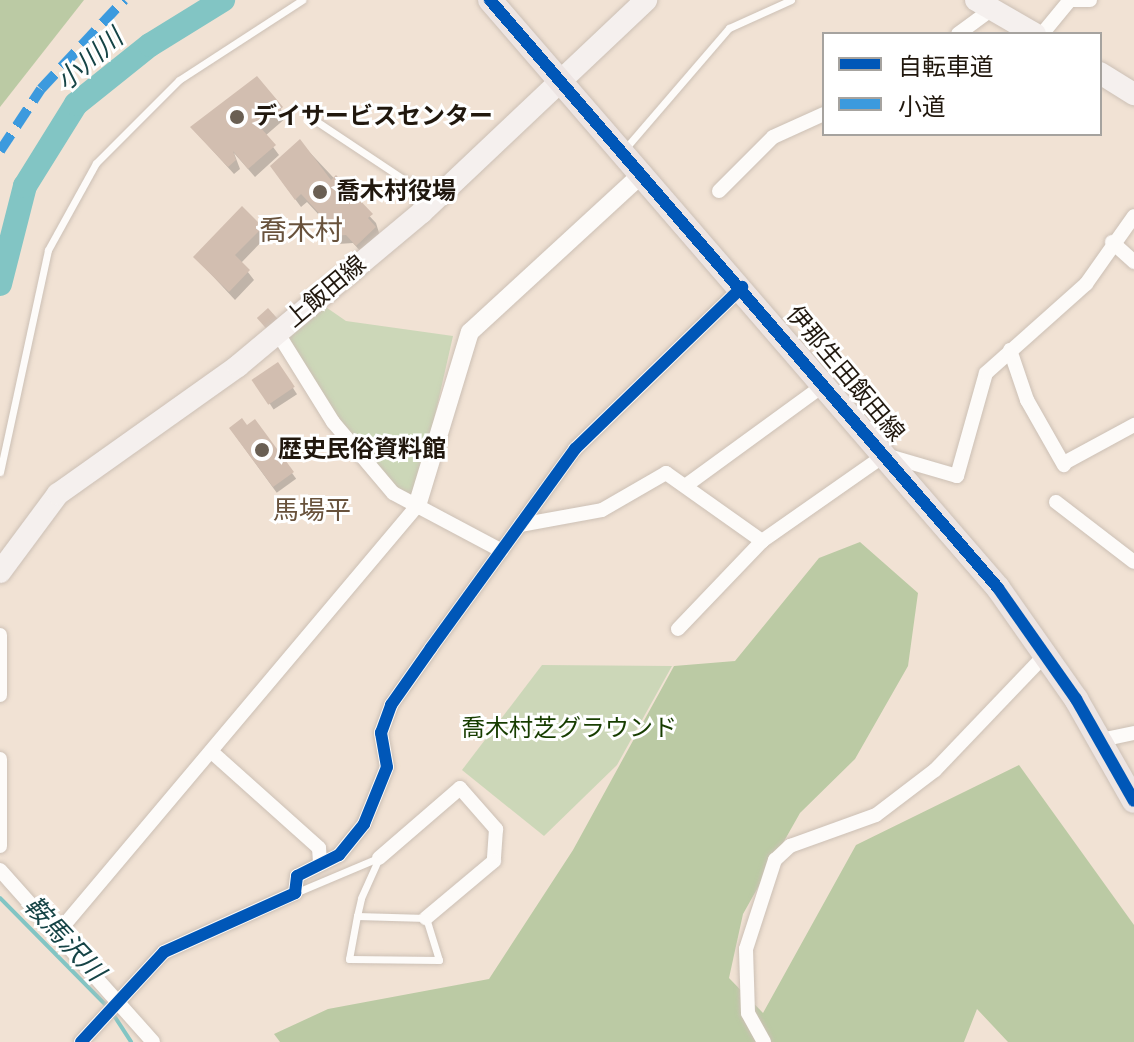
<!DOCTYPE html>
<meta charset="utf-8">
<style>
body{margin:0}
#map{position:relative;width:1134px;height:1042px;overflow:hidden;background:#f1e2d4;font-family:Roboto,"Noto Sans JP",sans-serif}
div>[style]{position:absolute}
.green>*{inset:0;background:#ccd7b8}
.forest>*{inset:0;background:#bbcaa4}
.shadow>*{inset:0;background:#0003;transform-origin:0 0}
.stream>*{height:4px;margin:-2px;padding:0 2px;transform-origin:2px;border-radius:2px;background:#82c5c4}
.river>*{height:24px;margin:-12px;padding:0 12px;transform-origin:12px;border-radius:12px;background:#82c5c4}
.building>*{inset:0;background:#d2beb0;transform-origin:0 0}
.roads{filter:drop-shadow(0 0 2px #ccc0b5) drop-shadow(0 0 2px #ccc0b5)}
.service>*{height:7px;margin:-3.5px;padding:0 3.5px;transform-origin:3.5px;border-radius:3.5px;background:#fdfbf9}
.minor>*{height:14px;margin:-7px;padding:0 7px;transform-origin:7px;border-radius:7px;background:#fdfbf9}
.tertiary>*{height:18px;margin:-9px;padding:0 9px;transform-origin:9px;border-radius:9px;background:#fdfbf9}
.secondary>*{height:22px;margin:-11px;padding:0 11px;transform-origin:11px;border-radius:11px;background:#f5f0ee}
.primary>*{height:24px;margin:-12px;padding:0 12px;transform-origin:12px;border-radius:12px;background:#ede5e3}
.quiet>*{height:10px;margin-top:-5px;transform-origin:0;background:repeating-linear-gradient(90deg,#3c9ade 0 20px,transparent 0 30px)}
.cycleway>*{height:12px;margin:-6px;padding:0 6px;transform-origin:6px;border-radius:6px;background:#0057b8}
.dots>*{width:22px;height:22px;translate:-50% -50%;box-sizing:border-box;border:4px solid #fff;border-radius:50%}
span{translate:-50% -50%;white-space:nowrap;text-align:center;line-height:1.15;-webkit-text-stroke:6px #fff;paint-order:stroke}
.poi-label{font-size:24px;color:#21180e;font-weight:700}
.left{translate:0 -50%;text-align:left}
.street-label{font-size:24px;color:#21180e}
.park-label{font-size:24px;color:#173d00}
.water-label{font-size:26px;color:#164446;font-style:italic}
.neighbourhood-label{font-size:26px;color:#68523c}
.quarter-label{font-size:28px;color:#68523c}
.legend{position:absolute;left:822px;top:32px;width:280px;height:104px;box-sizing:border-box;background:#fff;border:2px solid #a6a39f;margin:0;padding:10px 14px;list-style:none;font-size:24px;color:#21180e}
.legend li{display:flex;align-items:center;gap:16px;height:40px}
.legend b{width:40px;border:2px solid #a6a39f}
</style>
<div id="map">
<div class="green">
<i style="clip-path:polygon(320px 303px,346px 321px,453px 336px,415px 503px,371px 469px,278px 332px)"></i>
<i style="clip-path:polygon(542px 665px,672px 666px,617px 765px,544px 836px,462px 770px)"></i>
</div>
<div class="forest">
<i style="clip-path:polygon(0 0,84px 0,0 107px)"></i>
<i style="clip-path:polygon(860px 542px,918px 593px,908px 666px,855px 759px,800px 813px,743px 914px,729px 978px,763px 1013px,856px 845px,1019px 765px,1134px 925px,1134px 1042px,1008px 1042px,977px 1009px,964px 1042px,280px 1042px,274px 1034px,328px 1009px,489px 979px,573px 850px,674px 666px,735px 661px,819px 558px)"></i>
</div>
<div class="shadow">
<i style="clip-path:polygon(256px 79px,287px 117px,265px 136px,279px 155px,255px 177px,234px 153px,240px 169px,234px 174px,192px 128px)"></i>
<i style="clip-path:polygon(300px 142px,376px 223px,380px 236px,362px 253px,353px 243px,338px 244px,333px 230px,307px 202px,301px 207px,278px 176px)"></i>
<i style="clip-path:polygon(261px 228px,266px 237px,241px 263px,254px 280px,235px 300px,195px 257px)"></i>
<i style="left:278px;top:365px;width:35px;height:28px;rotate:57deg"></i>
<i style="left:255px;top:422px;width:70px;height:24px;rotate:54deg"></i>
</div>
<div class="stream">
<i style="left:0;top:898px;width:153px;rotate:45.3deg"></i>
<i style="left:113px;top:1014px;width:33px;rotate:57deg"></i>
</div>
<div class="river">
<i style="left:0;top:284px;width:101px;rotate:-75.7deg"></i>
<i style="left:25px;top:186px;width:97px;rotate:-58.1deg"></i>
<i style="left:76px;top:104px;width:95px;rotate:-38.6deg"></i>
<i style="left:150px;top:45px;width:86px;rotate:-31.7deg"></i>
</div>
<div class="building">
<i style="clip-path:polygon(257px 76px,283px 107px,260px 127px,276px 145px,248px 169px,233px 151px,236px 160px,228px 167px,190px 127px)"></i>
<i style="clip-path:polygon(300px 139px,331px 180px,336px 175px,373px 214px,368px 218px,376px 227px,356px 246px,346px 235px,331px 236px,332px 227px,301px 194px,295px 200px,270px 166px)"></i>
<i style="clip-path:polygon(242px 206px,263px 227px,235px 255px,250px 270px,229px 292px,193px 257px)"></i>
<i style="left:268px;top:308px;width:15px;height:15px;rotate:48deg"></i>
<i style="left:278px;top:362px;width:30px;height:32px;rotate:56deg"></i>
<i style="clip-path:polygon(242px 418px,247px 425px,255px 419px,294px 472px,273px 487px,229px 428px)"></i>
</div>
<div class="roads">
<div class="service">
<i style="left:313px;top:119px;width:114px;rotate:33.6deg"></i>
<i style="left:408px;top:182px;width:31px;rotate:68deg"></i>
<i style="left:624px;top:150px;width:161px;rotate:-49.3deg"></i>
<i style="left:729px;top:28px;width:68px;rotate:-24.3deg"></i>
<i style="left:0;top:472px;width:227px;rotate:-77.8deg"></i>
<i style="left:48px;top:250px;width:99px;rotate:-61.1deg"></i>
<i style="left:96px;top:163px;width:117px;rotate:-45deg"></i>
<i style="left:179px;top:80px;width:147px;rotate:-33deg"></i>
<i style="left:295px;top:893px;width:90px;rotate:-22.9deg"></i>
<i style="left:357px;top:916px;width:69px;rotate:1.7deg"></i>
<i style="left:426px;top:918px;width:44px;rotate:72.8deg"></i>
<i style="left:439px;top:960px;width:90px;rotate:-179.4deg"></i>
<i style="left:349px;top:959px;width:44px;rotate:-79.5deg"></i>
<i style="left:357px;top:916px;width:18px;rotate:-77deg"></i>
<i style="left:361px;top:898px;width:44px;rotate:-65.8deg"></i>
</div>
<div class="minor">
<i style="left:1072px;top:0;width:18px"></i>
<i style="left:958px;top:34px;width:42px;rotate:-36.3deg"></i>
<i style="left:1042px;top:34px;width:44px;rotate:-50.5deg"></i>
<i style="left:719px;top:191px;width:76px;rotate:-45deg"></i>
<i style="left:773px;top:137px;width:56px;rotate:-24.3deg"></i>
<i style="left:1112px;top:242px;width:30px;rotate:42deg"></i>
<i style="left:277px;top:332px;width:106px;rotate:58.1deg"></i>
<i style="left:333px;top:422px;width:93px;rotate:49.8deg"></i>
<i style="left:393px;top:493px;width:123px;rotate:28deg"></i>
<i style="left:1010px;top:350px;width:53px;rotate:71.2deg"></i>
<i style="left:1027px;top:400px;width:75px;rotate:60.4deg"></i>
<i style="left:1064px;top:463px;width:80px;rotate:-28.5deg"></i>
<i style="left:688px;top:484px;width:170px;rotate:-36.1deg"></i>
<i style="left:1056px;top:502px;width:98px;rotate:37.6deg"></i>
<i style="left:520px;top:525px;width:83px;rotate:-10.4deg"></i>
<i style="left:602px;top:510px;width:74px;rotate:-30deg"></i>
<i style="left:666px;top:473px;width:118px;rotate:35.3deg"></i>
<i style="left:678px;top:629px;width:122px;rotate:-46.3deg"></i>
<i style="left:762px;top:541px;width:150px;rotate:-35deg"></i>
<i style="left:885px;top:455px;width:75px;rotate:16.3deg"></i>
<i style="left:957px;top:476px;width:107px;rotate:-74.3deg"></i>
<i style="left:986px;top:373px;width:134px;rotate:-41.7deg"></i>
<i style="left:1086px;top:284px;width:83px;rotate:-54.8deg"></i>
<i style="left:0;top:635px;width:60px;rotate:90deg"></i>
<i style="left:1101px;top:740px;width:34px;rotate:-12deg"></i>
<i style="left:214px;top:754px;width:141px;rotate:41.8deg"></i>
<i style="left:319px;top:848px;width:15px;rotate:86deg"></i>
<i style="left:0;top:759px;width:87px;rotate:90deg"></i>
<i style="left:379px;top:858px;width:107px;rotate:-40.8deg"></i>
<i style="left:460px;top:788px;width:55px;rotate:48.7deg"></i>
<i style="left:496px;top:829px;width:32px;rotate:94deg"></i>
<i style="left:494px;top:861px;width:89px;rotate:140deg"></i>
<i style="left:0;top:870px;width:230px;rotate:48.3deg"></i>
<i style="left:60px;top:930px;width:554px;rotate:-49.9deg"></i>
<i style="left:81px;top:1042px;width:122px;rotate:-47.3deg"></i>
<i style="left:164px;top:952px;width:144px;rotate:-24.2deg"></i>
<i style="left:295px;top:893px;width:17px;rotate:-83deg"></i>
<i style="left:297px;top:876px;width:47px;rotate:-26.6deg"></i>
<i style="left:339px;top:855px;width:40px;rotate:-51deg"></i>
<i style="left:364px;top:824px;width:61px;rotate:-68deg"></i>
<i style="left:387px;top:767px;width:35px;rotate:-100deg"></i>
<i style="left:381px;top:733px;width:30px;rotate:-70deg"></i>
<i style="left:391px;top:705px;width:70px;rotate:-54.9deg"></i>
<i style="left:431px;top:648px;width:246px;rotate:-54.1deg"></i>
<i style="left:575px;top:449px;width:233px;rotate:-44.1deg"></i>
<i style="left:764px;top:1042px;width:33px;rotate:-119deg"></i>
<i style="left:748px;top:1013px;width:64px;rotate:-91.8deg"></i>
<i style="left:746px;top:949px;width:94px;rotate:-72deg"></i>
<i style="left:775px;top:860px;width:21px;rotate:-43deg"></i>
<i style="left:790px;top:846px;width:91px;rotate:-19.8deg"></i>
<i style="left:876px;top:815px;width:74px;rotate:-37.3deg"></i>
<i style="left:935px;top:770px;width:161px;rotate:-46.3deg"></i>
</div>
<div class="tertiary">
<i style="left:417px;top:506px;width:182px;rotate:-73.1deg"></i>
<i style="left:470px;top:332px;width:235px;rotate:-42.6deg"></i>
</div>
<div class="secondary">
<i style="left:976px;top:0;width:68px;rotate:30deg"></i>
<i style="left:1100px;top:73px;width:40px;rotate:32deg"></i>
<i style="left:0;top:572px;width:97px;rotate:-53.4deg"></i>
<i style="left:58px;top:494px;width:221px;rotate:-35.4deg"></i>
<i style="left:238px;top:366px;width:239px;rotate:-39.9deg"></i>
<i style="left:421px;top:213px;width:310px;rotate:-43.4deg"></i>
</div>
<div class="primary">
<i style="left:490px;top:0;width:777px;rotate:49.17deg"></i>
<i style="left:998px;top:588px;width:136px;rotate:54.9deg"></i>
<i style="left:1076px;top:699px;width:117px;rotate:60.4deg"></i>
</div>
</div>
<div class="quiet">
<i style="left:0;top:151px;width:74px;rotate:-56.5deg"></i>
<i style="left:41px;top:89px;width:122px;rotate:-47deg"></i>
</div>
<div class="cycleway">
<i style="left:490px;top:0;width:777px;rotate:49.17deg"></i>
<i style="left:998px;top:588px;width:136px;rotate:54.9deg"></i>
<i style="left:1076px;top:699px;width:117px;rotate:60.4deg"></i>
<i style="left:81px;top:1042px;width:122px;rotate:-47.3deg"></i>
<i style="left:164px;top:952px;width:144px;rotate:-24.2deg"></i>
<i style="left:295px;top:893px;width:17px;rotate:-83deg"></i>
<i style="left:297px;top:876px;width:47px;rotate:-26.6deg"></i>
<i style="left:339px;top:855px;width:40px;rotate:-51deg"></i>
<i style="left:364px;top:824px;width:61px;rotate:-68deg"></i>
<i style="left:387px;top:767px;width:35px;rotate:-100deg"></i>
<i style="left:381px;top:733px;width:30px;rotate:-70deg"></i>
<i style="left:391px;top:705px;width:70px;rotate:-54.9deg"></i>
<i style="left:431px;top:648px;width:246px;rotate:-54.1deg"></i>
<i style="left:575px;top:449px;width:233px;rotate:-44.1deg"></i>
</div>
<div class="dots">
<i style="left:237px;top:117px;background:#6a5f53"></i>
<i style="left:320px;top:192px;background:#6a5f53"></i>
<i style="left:262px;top:450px;background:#6a5f53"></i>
</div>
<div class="poi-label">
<span class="left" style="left:253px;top:117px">デイサービスセンター</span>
<span class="left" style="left:336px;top:192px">喬木村役場</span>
<span class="left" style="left:278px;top:450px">歴史民俗資料館</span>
</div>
<div class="street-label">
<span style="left:326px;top:292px;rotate:-40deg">上飯田線</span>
<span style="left:845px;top:374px;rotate:50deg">伊那生田飯田線</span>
</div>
<div class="park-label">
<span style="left:569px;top:729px">喬木村芝グラウンド</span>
</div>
<div class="water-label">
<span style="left:90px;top:60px;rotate:-41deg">小川川</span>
<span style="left:64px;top:939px;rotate:47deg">鞍馬沢川</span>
</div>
<div class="neighbourhood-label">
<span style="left:312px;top:511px">馬場平</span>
</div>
<div class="quarter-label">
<span style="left:301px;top:231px">喬木村</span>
</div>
<ul class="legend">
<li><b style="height:10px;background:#0057b8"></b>自転車道</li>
<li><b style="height:10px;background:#3c9ade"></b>小道</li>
</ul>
</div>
